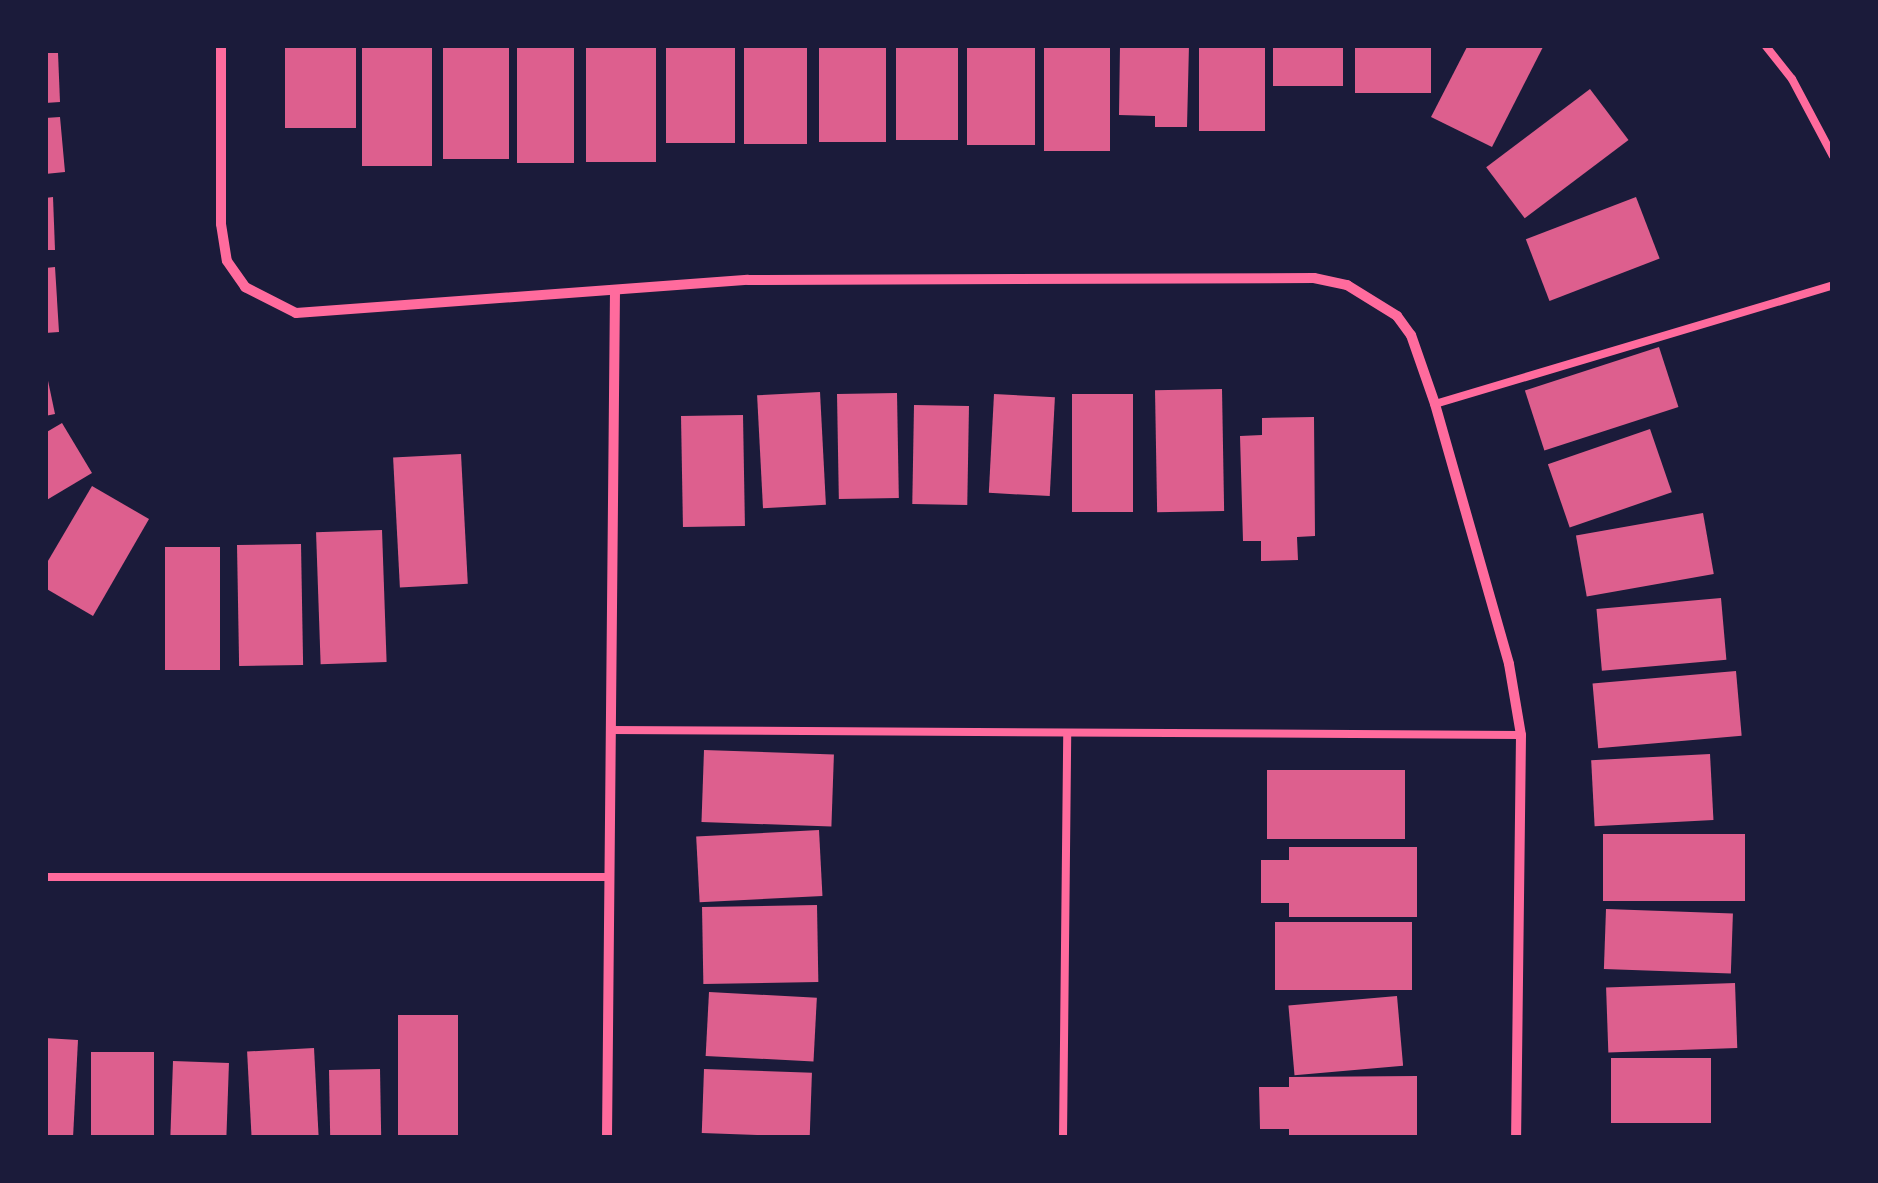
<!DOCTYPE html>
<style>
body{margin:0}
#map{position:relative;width:1878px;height:1183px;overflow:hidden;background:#1b1b3a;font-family:"DejaVu Sans",sans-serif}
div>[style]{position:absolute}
.building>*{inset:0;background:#dd5f8e;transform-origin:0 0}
.service>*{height:8px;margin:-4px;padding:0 4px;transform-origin:4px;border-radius:4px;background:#ff6b9d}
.minor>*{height:10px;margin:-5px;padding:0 5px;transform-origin:5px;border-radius:5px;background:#ff6b9d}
span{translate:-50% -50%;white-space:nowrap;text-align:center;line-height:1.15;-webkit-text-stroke:10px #1b1b3a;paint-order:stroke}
.frame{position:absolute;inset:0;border:48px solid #1b1b3a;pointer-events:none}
</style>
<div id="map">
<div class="building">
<i style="left:285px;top:45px;width:71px;height:83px"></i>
<i style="left:362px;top:45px;width:70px;height:121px"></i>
<i style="left:443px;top:45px;width:66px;height:114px"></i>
<i style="left:517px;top:45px;width:57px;height:118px"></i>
<i style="left:586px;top:45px;width:70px;height:117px"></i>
<i style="left:666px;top:45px;width:69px;height:98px"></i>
<i style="left:744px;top:45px;width:63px;height:99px"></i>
<i style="left:819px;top:45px;width:67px;height:97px"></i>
<i style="left:896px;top:45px;width:62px;height:95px"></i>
<i style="left:967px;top:45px;width:68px;height:100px"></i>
<i style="left:1044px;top:45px;width:66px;height:106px"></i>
<i style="clip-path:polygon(1120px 45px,1189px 45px,1187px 127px,1155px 127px,1155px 116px,1119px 115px)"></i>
<i style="left:1199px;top:45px;width:66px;height:86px"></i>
<i style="left:1273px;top:45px;width:70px;height:41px"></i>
<i style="left:1355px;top:45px;width:76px;height:48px"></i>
<i style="clip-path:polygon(1468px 45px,1544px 45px,1492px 147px,1431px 117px)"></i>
<i style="clip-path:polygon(45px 53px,58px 53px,60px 102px,45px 103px)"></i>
<i style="left:1590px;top:89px;width:64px;height:130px;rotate:53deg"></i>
<i style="clip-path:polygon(60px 117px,65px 172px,45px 174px,45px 118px)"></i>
<i style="clip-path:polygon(53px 197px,55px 250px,45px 250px,45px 198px)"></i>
<i style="left:1636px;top:197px;width:66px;height:118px;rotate:69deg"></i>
<i style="clip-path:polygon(55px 267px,59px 332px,45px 333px,45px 268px)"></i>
<i style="left:1659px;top:347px;width:63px;height:141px;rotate:72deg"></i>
<i style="clip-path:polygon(47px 376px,55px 414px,45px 416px,45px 377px)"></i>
<i style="left:1222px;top:389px;width:122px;height:67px;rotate:89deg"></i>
<i style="left:820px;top:392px;width:113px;height:63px;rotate:87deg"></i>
<i style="left:897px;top:393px;width:105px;height:60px;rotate:89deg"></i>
<i style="left:994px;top:394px;width:61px;height:99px;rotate:3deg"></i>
<i style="left:1072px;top:394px;width:61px;height:118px"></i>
<i style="left:914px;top:405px;width:55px;height:99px;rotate:1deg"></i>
<i style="left:743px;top:415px;width:111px;height:62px;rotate:89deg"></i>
<i style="clip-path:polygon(1314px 417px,1315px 536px,1297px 537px,1298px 560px,1261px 561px,1261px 541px,1243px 541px,1240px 436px,1262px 435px,1262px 418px)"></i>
<i style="clip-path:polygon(62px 423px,92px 473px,45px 501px,45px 433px)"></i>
<i style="left:1650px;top:429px;width:67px;height:108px;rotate:71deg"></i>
<i style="left:461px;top:454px;width:130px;height:68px;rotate:87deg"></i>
<i style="clip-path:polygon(92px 486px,149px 519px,93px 616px,45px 588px,45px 566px)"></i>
<i style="left:1703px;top:513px;width:62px;height:129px;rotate:80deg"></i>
<i style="left:382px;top:530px;width:132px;height:66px;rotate:88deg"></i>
<i style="left:301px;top:544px;width:121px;height:64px;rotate:89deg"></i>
<i style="left:165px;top:547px;width:55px;height:123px"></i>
<i style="left:1721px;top:598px;width:62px;height:125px;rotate:85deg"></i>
<i style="left:1736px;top:671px;width:65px;height:144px;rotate:85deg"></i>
<i style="left:704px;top:750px;width:130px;height:72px;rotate:2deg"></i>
<i style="left:1710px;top:754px;width:66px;height:119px;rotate:87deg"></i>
<i style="left:1267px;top:770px;width:138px;height:69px"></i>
<i style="left:819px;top:830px;width:66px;height:123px;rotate:87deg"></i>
<i style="left:1603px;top:834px;width:142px;height:67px"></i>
<i style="clip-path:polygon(1289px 847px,1417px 847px,1417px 917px,1289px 917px,1289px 903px,1261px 903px,1261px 860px,1289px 860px)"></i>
<i style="left:817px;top:905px;width:77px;height:115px;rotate:89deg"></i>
<i style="left:1606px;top:909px;width:127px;height:60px;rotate:2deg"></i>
<i style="left:1275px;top:922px;width:137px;height:68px"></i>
<i style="left:1735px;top:983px;width:65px;height:129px;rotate:88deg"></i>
<i style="left:709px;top:992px;width:108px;height:64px;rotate:3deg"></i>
<i style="left:1397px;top:996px;width:70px;height:109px;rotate:85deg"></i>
<i style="left:398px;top:1015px;width:60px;height:122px"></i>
<i style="clip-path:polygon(45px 1038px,78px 1040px,73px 1138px,45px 1138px)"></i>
<i style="left:314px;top:1048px;width:90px;height:67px;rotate:87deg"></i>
<i style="left:91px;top:1052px;width:63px;height:86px"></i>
<i style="left:1611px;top:1058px;width:100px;height:65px"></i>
<i style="left:173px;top:1061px;width:56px;height:77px;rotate:2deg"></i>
<i style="left:380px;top:1069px;width:69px;height:51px;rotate:89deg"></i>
<i style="left:704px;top:1069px;width:108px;height:64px;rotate:2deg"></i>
<i style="clip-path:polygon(1417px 1076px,1417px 1138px,1289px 1138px,1289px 1129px,1260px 1129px,1259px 1087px,1289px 1087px,1289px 1077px)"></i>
</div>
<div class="service">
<i style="left:1765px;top:45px;width:43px;rotate:51.5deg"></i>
<i style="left:1792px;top:79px;width:87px;rotate:62deg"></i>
<i style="left:1435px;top:404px;width:415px;rotate:-16.6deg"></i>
<i style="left:610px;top:730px;width:911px;rotate:0.31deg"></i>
<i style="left:45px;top:877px;width:564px"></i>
<i style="left:1063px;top:1138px;width:402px;rotate:-89.4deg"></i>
</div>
<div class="minor">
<i style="left:221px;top:45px;width:179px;rotate:90deg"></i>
<i style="left:221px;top:224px;width:37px;rotate:81deg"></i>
<i style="left:227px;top:261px;width:32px;rotate:55deg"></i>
<i style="left:245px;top:287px;width:57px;rotate:27deg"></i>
<i style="left:296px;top:313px;width:453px;rotate:-4.2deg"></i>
<i style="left:748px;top:280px;width:566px;rotate:-0.2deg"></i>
<i style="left:1314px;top:278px;width:34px;rotate:12deg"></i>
<i style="left:1347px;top:285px;width:59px;rotate:31.8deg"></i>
<i style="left:1397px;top:316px;width:24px;rotate:54deg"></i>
<i style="left:1411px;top:335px;width:73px;rotate:70.8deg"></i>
<i style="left:1435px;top:404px;width:270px;rotate:74.1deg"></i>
<i style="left:1509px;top:664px;width:72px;rotate:80.4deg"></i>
<i style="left:1521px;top:735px;width:403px;rotate:90.7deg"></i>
<i style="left:607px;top:1138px;width:847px;rotate:-89.46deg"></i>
</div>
<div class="frame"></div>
</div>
